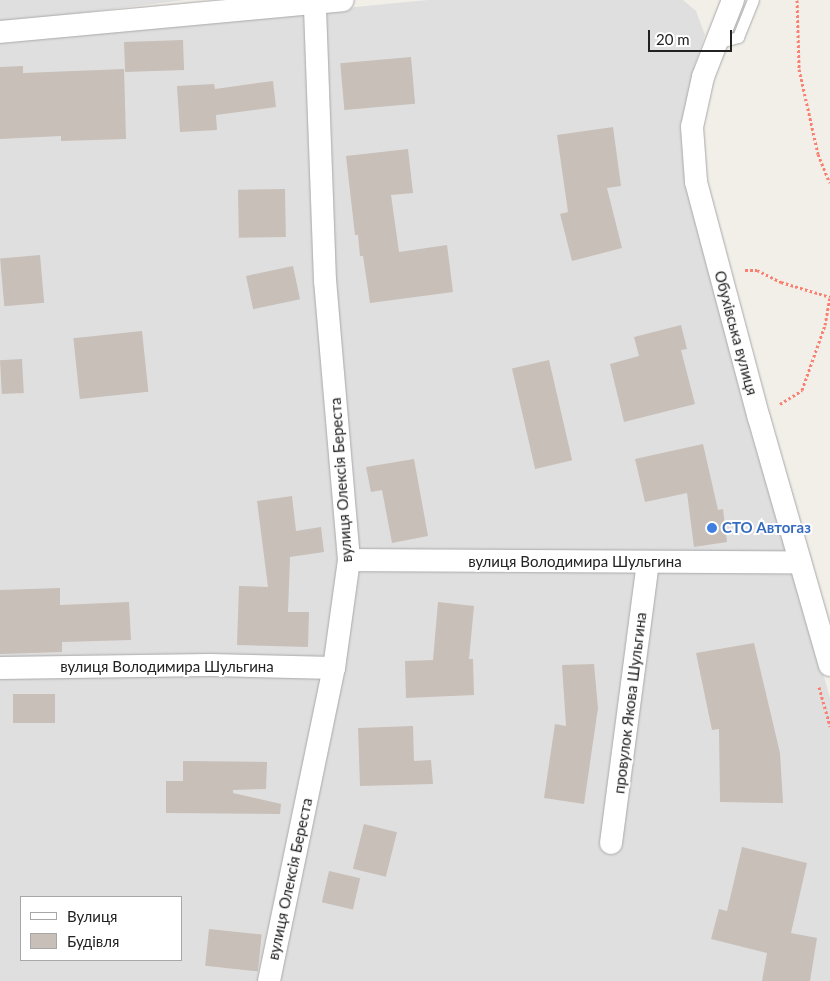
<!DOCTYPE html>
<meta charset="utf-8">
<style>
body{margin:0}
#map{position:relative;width:830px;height:981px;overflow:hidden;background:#f2efe9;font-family:Lato,sans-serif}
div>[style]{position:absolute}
.residential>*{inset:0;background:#e0dfdf}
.building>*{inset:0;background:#c7bfb8;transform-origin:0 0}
.path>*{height:3px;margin-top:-1.5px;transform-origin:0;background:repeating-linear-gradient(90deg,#fa8072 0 2.5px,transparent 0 5px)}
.roads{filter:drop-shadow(0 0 1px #a9a9a9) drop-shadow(0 0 1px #a9a9a9)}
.service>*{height:11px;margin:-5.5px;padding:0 5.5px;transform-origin:5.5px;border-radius:5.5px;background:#fff}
.minor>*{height:22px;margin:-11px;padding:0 11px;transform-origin:11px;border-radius:11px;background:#fff}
.dots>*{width:14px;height:14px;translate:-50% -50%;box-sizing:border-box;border:2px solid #fff;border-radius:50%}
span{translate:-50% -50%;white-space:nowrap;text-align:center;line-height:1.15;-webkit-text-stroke:4px #fff;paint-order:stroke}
.street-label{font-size:15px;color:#222}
.shop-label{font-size:15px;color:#366cbe;font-weight:700}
.left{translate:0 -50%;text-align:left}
.legend{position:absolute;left:20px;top:896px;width:162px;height:65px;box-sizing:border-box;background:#fff;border:1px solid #a7a7a7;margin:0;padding:6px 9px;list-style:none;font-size:15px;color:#222}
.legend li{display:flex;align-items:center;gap:10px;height:25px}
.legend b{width:25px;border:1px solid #a7a7a7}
.scale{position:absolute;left:648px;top:30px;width:84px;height:22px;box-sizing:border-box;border:2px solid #222;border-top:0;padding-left:6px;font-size:15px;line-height:18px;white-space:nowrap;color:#222;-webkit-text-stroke:4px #fff;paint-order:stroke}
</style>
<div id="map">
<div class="residential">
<i style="clip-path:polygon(0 0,185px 0,0 23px)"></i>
<i style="clip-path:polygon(evenodd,428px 0,683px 0,696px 11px,705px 35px,695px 64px,683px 125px,710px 271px,830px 698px,830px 981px,0 981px,0 41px,428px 0,21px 897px,181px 897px,181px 960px,21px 960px,21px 897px)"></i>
</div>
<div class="building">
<i style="left:183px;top:40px;width:30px;height:59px;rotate:88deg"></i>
<i style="left:411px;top:57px;width:47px;height:71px;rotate:85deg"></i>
<i style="clip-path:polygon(23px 66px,23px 73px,124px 69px,126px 139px,61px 141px,61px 136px,0 139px,0 67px)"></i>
<i style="clip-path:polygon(273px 81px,276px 107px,216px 115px,217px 130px,180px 132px,177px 86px,214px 84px,215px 89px)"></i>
<i style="clip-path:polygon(613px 127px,621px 186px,607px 188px,622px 248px,572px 261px,560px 214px,568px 212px,557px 135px)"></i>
<i style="clip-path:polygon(408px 149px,413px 193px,391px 195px,399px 252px,447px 245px,453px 292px,370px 303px,363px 256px,360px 256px,358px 235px,355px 235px,346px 156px)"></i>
<i style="left:285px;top:189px;width:48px;height:47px;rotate:89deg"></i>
<i style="left:40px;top:255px;width:48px;height:40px;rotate:85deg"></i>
<i style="left:293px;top:266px;width:34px;height:48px;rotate:78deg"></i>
<i style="clip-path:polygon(681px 325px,687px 349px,681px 350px,695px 404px,624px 422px,610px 364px,639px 356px,634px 337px)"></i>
<i style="left:142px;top:331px;width:61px;height:69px;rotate:84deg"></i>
<i style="left:22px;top:359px;width:34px;height:22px;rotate:87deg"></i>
<i style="left:549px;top:360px;width:103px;height:38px;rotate:77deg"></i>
<i style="clip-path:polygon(703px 444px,718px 510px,723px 509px,727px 542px,694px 547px,687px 493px,645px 502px,635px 459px)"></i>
<i style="clip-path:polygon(414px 459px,428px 536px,392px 543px,382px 490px,371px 492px,366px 467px)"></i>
<i style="clip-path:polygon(292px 496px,296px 531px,321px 527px,324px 552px,290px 557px,288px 612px,309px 612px,308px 647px,237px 645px,239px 586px,268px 587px,257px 501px)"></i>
<i style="clip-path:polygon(60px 588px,60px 605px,129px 602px,131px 640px,62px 642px,62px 652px,0 654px,0 590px)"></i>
<i style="clip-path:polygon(438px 602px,474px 606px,469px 659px,473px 659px,474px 695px,406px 698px,405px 661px,433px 660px)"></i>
<i style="clip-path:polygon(754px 643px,780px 753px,783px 803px,720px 802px,719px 729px,712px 730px,696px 653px)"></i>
<i style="clip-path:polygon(594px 664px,598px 708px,584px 804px,544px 798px,555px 724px,566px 726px,562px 665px)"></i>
<i style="left:55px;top:694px;width:29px;height:42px;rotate:90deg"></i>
<i style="clip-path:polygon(413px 726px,414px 761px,431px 760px,433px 784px,360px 786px,358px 728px)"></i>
<i style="clip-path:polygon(183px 761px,267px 762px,266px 789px,233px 790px,233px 793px,281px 804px,280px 814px,166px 813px,166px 781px,183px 781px)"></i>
<i style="left:364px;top:824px;width:34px;height:46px;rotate:14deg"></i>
<i style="clip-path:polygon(742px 847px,807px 863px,791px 933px,817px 938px,810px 981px,762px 981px,767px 953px,711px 939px,719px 909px,727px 911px)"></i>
<i style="left:329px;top:871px;width:32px;height:32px;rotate:13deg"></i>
<i style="left:209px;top:929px;width:53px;height:37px;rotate:6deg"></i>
</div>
<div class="path">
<i style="left:797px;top:0;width:69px;rotate:88.3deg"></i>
<i style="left:799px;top:69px;width:87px;rotate:77.4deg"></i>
<i style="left:818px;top:154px;width:31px;rotate:68deg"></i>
<i style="left:745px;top:270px;width:12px"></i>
<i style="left:757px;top:270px;width:27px;rotate:27deg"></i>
<i style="left:781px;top:282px;width:51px;rotate:17deg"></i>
<i style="left:780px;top:404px;width:26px;rotate:-32deg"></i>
<i style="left:802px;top:390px;width:69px;rotate:-70.5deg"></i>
<i style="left:825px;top:325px;width:27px;rotate:-80deg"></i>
<i style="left:819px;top:687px;width:41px;rotate:74.2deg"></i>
</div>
<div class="roads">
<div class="service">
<i style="left:716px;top:43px;width:23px;rotate:-15deg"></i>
<i style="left:738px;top:37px;width:40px;rotate:-68deg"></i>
</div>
<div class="minor">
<i style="left:733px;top:0;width:83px;rotate:111.3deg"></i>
<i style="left:703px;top:77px;width:51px;rotate:102.4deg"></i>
<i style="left:692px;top:127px;width:55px;rotate:85.8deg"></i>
<i style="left:696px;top:182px;width:244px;rotate:75.1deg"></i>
<i style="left:759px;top:418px;width:257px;rotate:74deg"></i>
<i style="left:0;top:32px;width:344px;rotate:-5.3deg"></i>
<i style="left:349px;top:560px;width:451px;rotate:0.3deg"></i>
<i style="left:0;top:668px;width:210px;rotate:-0.8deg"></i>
<i style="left:210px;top:665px;width:124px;rotate:1.4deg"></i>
<i style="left:611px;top:843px;width:282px;rotate:-82.5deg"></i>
<i style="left:269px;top:981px;width:320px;rotate:-78.3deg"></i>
<i style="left:334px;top:668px;width:109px;rotate:-82.1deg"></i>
<i style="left:349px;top:560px;width:280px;rotate:-94.9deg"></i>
<i style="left:325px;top:281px;width:279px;rotate:-92.1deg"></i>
</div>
</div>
<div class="dots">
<i style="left:712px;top:528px;background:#3f7fe0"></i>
</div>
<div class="street-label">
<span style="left:736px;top:333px;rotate:75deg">Обухівська вулиця</span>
<span style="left:341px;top:480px;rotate:-94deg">вулиця Олексія Береста</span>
<span style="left:575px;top:562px">вулиця Володимира Шульгина</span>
<span style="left:167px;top:667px">вулиця Володимира Шульгина</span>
<span style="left:630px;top:703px;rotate:-83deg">провулок Якова Шульгина</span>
<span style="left:290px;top:879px;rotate:-78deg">вулиця Олексія Береста</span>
</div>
<div class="shop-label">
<span class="left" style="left:722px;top:528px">СТО Автогаз</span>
</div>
<ul class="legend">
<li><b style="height:6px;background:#fff"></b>Вулиця</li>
<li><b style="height:14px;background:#c7bfb8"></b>Будівля</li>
</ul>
<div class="scale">20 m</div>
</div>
